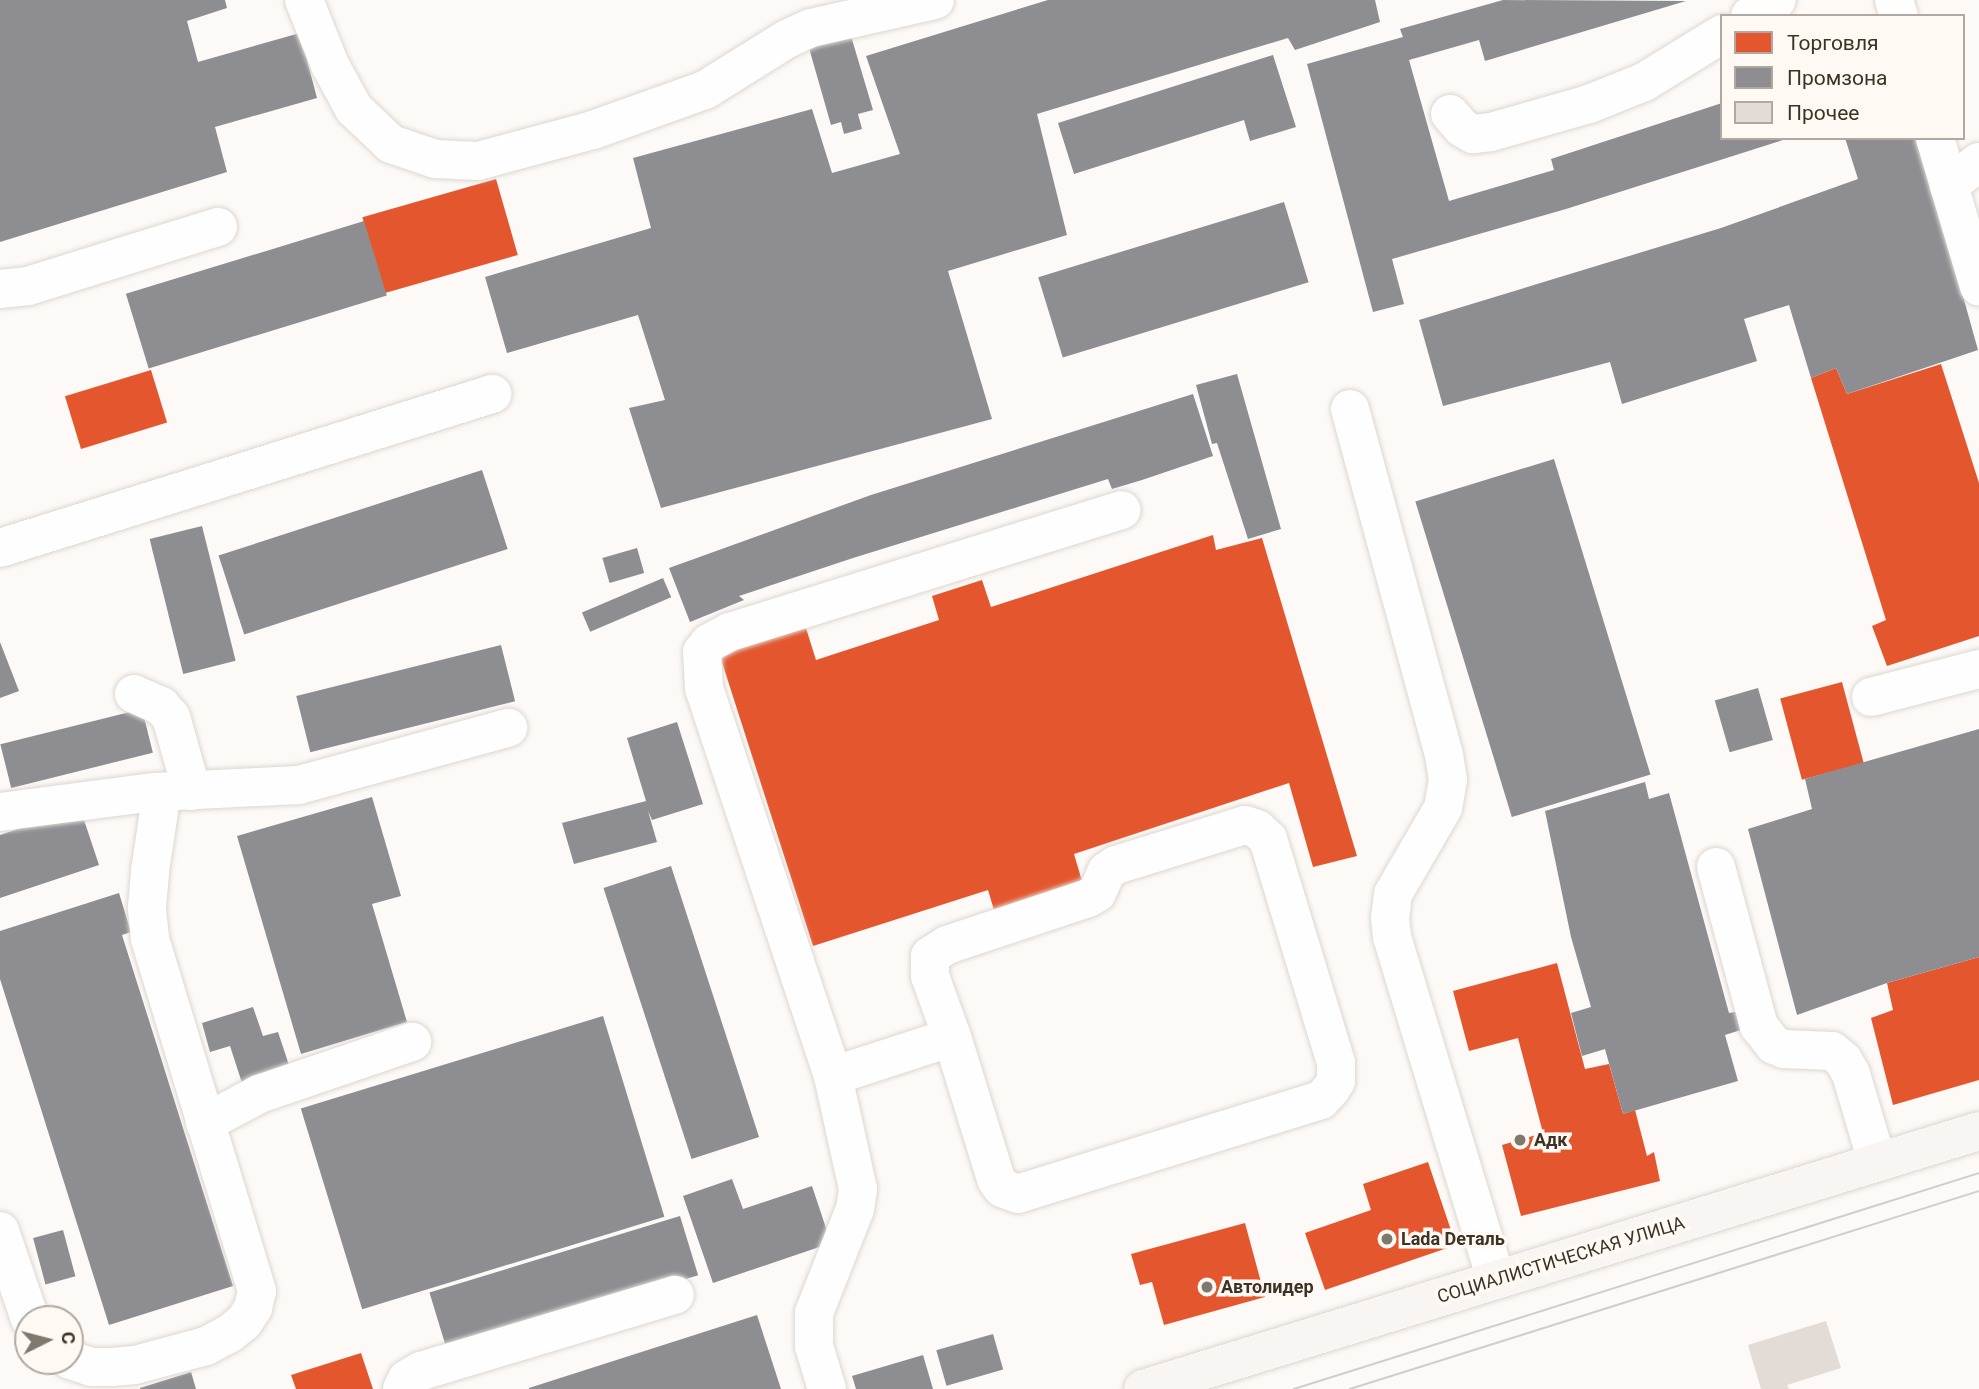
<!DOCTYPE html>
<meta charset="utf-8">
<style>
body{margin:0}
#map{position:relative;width:1979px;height:1389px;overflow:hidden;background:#fcf9f6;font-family:Roboto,sans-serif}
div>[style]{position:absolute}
.shops>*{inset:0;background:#e4572e;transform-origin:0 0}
.industry>*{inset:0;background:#8d8d92;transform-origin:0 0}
.building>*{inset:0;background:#e3dbd6}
.roads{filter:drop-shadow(0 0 2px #ddd6d0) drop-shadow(0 0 2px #ddd6d0)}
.minor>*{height:38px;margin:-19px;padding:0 19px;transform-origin:19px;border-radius:19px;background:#fffefe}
.major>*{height:38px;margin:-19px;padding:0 19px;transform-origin:19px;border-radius:19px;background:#f9f5f3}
.tram>*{height:2px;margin:-1px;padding:0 1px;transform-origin:1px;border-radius:1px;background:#d0cecc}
.dots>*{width:19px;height:19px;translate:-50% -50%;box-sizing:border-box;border:4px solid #fff9f3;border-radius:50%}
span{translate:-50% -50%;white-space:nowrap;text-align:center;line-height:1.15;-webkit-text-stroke:7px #fff9f3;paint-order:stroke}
.poi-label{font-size:18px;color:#3c3226;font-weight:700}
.left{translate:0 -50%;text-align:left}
.street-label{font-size:18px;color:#3c3226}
.legend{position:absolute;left:1720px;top:14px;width:245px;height:126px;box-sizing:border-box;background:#fff9f3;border:2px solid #b1a9a1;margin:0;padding:9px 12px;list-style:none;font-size:21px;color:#3c3226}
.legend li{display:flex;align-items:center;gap:14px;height:35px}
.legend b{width:35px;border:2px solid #b1a9a1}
.north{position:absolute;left:14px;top:1305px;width:70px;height:70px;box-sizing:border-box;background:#fff9f3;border:2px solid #b1a9a1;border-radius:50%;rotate:84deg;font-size:19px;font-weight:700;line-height:28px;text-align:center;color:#3c3226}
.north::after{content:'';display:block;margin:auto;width:24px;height:32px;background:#7f786f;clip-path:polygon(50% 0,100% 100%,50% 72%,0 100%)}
</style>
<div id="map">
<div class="shops">
<i style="left:496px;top:179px;width:79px;height:139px;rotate:74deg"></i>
<i style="clip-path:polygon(1941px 364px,1979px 483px,1979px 636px,1887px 666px,1872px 626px,1886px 620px,1811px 378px,1836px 368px,1847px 394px)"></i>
<i style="left:151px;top:370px;width:55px;height:90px;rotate:73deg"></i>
<i style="clip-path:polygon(1213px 535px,1216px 550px,1262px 538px,1357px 856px,1313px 867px,1289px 783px,1074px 854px,1082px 881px,994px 910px,988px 890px,813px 946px,719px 653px,805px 625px,816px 660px,939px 620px,932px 596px,982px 580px,991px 607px)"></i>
<i style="left:1842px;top:682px;width:84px;height:64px;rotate:75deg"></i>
<i style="clip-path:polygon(1979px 957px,1979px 1080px,1893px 1105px,1871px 1018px,1893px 1010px,1887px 983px)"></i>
<i style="clip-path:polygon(1557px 963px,1585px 1069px,1609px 1064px,1623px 1114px,1635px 1110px,1647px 1156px,1654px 1152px,1660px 1181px,1521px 1216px,1502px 1145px,1543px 1133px,1518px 1038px,1469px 1051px,1453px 991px)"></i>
<i style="clip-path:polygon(1428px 1162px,1456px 1245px,1325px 1290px,1305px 1233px,1371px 1210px,1363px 1184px)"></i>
<i style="clip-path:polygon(1245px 1223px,1265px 1297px,1164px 1325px,1152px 1282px,1140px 1285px,1131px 1254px)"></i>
<i style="clip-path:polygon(361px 1353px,373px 1389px,296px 1389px,291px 1375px)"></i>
</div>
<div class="industry">
<i style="clip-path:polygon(0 0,225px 0,227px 8px,187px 21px,198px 62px,300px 33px,317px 98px,215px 127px,227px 172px,0 242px)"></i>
<i style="clip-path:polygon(1048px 0,1375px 0,1380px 22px,1295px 50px,1288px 38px,1037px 114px,1067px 235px,948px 271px,992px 419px,661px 508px,629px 408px,665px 400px,638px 315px,507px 353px,485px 277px,651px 228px,633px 158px,812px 109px,832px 173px,900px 154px,866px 56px)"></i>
<i style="clip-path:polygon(1503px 0,1686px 1px,1485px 61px,1479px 40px,1409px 60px,1449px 201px,1554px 170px,1551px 159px,1722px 103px,1722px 138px,1786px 139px,1566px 209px,1392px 259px,1404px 304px,1373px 312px,1307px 64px,1403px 37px,1400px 29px)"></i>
<i style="clip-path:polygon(851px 36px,873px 110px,858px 114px,862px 129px,844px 134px,841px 122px,831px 125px,809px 48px)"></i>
<i style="clip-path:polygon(1273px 55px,1296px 127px,1250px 141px,1244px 120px,1074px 174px,1058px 123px)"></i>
<i style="clip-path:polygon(1845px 138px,1919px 138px,1978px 350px,1847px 394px,1836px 368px,1811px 378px,1789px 305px,1744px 319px,1757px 361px,1622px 404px,1610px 362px,1443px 406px,1419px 320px,1721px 228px,1858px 179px)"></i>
<i style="left:1284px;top:202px;width:84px;height:257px;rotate:73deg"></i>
<i style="left:364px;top:221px;width:78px;height:249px;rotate:73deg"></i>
<i style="clip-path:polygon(1237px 374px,1281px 529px,1248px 539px,1217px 443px,1212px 444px,1196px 385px)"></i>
<i style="clip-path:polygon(1193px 394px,1213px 456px,1142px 480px,1112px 489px,1108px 479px,853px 558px,739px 596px,744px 600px,690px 622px,669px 568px,871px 495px)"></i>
<i style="left:1554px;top:459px;width:330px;height:145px;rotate:73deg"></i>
<i style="left:482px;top:470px;width:83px;height:277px;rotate:72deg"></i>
<i style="left:202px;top:526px;width:139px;height:54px;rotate:76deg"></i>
<i style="left:637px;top:548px;width:26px;height:36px;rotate:74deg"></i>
<i style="left:663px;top:578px;width:21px;height:88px;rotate:67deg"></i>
<i style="clip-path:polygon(0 642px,19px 691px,0 698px)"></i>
<i style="left:501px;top:645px;width:58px;height:211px;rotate:76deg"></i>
<i style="left:1758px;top:688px;width:54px;height:45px;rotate:74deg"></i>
<i style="left:142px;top:709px;width:45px;height:146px;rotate:76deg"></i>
<i style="clip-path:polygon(677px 722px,703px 804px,652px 820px,648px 811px,657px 842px,574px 864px,562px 823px,646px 801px,627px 738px)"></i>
<i style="clip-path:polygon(1979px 729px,1979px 957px,1887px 983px,1797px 1015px,1748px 829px,1812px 809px,1805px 779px)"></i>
<i style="clip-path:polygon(1645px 782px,1649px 799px,1669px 793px,1729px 1013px,1739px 1011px,1744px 1029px,1725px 1035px,1738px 1081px,1623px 1114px,1605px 1049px,1582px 1056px,1571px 1013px,1591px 1007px,1571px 937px,1545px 811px)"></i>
<i style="clip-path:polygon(372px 797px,401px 896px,372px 904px,407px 1022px,301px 1054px,237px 836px)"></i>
<i style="clip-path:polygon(80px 808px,99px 865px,0 898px,0 835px)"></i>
<i style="left:671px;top:866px;width:285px;height:71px;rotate:72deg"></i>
<i style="clip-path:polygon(119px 893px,131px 932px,122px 935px,233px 1286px,109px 1325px,0 979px,0 931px)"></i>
<i style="clip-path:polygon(253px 1007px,263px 1036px,278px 1032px,291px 1071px,243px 1086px,230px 1046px,210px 1052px,202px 1023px)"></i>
<i style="left:603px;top:1016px;width:210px;height:316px;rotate:73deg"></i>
<i style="clip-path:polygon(732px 1179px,743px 1209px,812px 1186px,831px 1243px,713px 1283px,683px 1196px)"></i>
<i style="left:680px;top:1216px;width:62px;height:262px;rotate:73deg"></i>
<i style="left:63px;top:1230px;width:48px;height:31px;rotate:75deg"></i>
<i style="clip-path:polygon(757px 1315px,781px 1389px,529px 1389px,529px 1388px)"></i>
<i style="left:993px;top:1334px;width:37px;height:59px;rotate:74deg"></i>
<i style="clip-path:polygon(923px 1355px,933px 1389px,856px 1389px,852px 1376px)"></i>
<i style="clip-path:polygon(191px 1372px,196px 1389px,140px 1389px,140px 1388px)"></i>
</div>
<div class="building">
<i style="clip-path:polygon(1826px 1321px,1841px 1368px,1787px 1385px,1789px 1389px,1761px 1389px,1748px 1345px)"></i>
</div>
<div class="roads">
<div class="minor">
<i style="left:304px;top:0;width:70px;rotate:68.2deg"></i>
<i style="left:330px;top:65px;width:50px;rotate:61.4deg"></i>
<i style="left:354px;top:109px;width:51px;rotate:43.4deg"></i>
<i style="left:391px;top:144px;width:46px;rotate:18.8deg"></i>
<i style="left:435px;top:159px;width:43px;rotate:2.7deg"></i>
<i style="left:478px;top:161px;width:119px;rotate:-15.1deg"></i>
<i style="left:593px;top:130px;width:119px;rotate:-19.7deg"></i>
<i style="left:705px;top:90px;width:97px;rotate:-31.9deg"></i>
<i style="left:787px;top:39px;width:26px;rotate:-25deg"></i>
<i style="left:811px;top:28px;width:127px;rotate:-12.7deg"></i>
<i style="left:1894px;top:0;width:17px;rotate:73deg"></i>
<i style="left:1750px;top:16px;width:31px;rotate:-31deg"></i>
<i style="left:1450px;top:114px;width:18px;rotate:49deg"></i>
<i style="left:1462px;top:128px;width:13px;rotate:29deg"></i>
<i style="left:1473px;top:134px;width:18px;rotate:-6deg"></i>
<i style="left:1491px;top:132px;width:102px;rotate:-15.9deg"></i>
<i style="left:1589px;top:104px;width:59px;rotate:-21.8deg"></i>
<i style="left:1644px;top:82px;width:92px;rotate:-31.6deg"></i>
<i style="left:1935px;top:138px;width:155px;rotate:73.5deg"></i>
<i style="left:1949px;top:186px;width:38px;rotate:-39deg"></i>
<i style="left:0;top:289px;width:28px;rotate:-6deg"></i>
<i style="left:28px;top:286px;width:199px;rotate:-17.3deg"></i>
<i style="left:1350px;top:409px;width:359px;rotate:74.8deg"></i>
<i style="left:1444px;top:755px;width:25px;rotate:81deg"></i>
<i style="left:1448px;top:780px;width:28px;rotate:100deg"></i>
<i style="left:1443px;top:808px;width:99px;rotate:120.2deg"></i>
<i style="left:1393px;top:894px;width:24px;rotate:97deg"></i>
<i style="left:1390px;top:918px;width:19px;rotate:84deg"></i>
<i style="left:1392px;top:937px;width:358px;rotate:73.1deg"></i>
<i style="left:0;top:548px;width:516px;rotate:-17.38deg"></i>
<i style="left:134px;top:694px;width:30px;rotate:24deg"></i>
<i style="left:161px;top:706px;width:15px;rotate:48deg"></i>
<i style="left:171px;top:717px;width:77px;rotate:74.2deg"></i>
<i style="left:1871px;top:697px;width:112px;rotate:-14.5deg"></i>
<i style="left:0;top:812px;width:156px;rotate:-7.4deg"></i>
<i style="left:155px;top:792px;width:144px;rotate:-2.8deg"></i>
<i style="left:299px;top:785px;width:217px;rotate:-15.3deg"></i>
<i style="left:1245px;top:825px;width:13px;rotate:18deg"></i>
<i style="left:1257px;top:829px;width:15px;rotate:42deg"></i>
<i style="left:1268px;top:839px;width:234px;rotate:73.1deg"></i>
<i style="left:1336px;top:1063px;width:18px;rotate:90deg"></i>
<i style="left:1336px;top:1081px;width:9px;rotate:122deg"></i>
<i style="left:1331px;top:1089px;width:15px;rotate:132deg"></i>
<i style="left:1321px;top:1100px;width:317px;rotate:162.8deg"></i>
<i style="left:1018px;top:1194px;width:17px;rotate:-159deg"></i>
<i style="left:1002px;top:1188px;width:11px;rotate:-124deg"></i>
<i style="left:996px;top:1179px;width:149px;rotate:-107.2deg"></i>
<i style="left:952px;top:1037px;width:65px;rotate:-109.8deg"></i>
<i style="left:930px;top:976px;width:20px;rotate:-90deg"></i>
<i style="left:930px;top:956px;width:20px;rotate:-33deg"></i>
<i style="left:947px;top:945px;width:149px;rotate:-18.4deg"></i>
<i style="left:1088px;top:898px;width:10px;rotate:-29deg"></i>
<i style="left:1097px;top:893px;width:24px;rotate:-66deg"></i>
<i style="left:1107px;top:871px;width:11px;rotate:-34deg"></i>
<i style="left:1116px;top:865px;width:135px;rotate:-17.2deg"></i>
<i style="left:1716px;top:867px;width:165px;rotate:74.9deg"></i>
<i style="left:1759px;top:1026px;width:24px;rotate:52deg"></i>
<i style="left:1774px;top:1045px;width:11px;rotate:22deg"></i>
<i style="left:1784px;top:1049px;width:48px;rotate:2.4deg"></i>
<i style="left:1832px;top:1051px;width:14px;rotate:39deg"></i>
<i style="left:1843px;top:1060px;width:16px;rotate:60deg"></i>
<i style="left:1851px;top:1074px;width:92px;rotate:73.5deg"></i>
<i style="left:833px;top:1076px;width:408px;rotate:-108.4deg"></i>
<i style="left:704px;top:689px;width:37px;rotate:-93deg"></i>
<i style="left:702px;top:652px;width:11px;rotate:-52deg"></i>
<i style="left:709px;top:643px;width:24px;rotate:-28deg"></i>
<i style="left:730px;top:632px;width:410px;rotate:-17.3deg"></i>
<i style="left:205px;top:1123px;width:61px;rotate:-28.2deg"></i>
<i style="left:259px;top:1094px;width:162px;rotate:-18.8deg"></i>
<i style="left:0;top:1231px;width:93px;rotate:71.2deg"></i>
<i style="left:70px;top:1360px;width:22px;rotate:18deg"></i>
<i style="left:91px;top:1367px;width:21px"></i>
<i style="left:112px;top:1367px;width:23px;rotate:-5deg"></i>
<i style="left:135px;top:1365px;width:73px;rotate:-15deg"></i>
<i style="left:206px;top:1346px;width:26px;rotate:-28deg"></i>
<i style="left:229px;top:1334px;width:19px;rotate:-39deg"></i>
<i style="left:244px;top:1322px;width:17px;rotate:-57deg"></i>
<i style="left:253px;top:1308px;width:17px;rotate:-77deg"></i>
<i style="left:257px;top:1291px;width:369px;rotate:-106.9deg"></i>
<i style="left:150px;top:938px;width:31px;rotate:-96deg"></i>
<i style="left:147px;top:907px;width:36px;rotate:-85deg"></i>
<i style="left:150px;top:871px;width:80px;rotate:-81.4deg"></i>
<i style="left:402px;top:1389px;width:11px;rotate:-63deg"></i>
<i style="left:407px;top:1379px;width:16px;rotate:-30deg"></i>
<i style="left:421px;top:1371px;width:265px;rotate:-16.7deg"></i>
<i style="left:827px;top:1389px;width:45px;rotate:-106.8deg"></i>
<i style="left:814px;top:1346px;width:33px;rotate:-90deg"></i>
<i style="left:814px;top:1313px;width:112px;rotate:-68.5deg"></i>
<i style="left:855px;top:1209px;width:20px;rotate:-81deg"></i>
<i style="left:858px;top:1189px;width:116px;rotate:-102.5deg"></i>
<i style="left:833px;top:1076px;width:125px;rotate:-18.1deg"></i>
</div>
<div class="major">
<i style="left:1143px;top:1389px;width:875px;rotate:-17.15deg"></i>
</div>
</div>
<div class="tram">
<i style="left:1294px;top:1389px;width:718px;rotate:-17.5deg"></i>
<i style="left:1350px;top:1389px;width:659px;rotate:-17.47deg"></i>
</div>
<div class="dots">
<i style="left:1520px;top:1140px;background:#7f786f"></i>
<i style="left:1387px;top:1239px;background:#7f786f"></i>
<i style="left:1207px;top:1287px;background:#7f786f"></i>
</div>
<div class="poi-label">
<span class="left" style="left:1534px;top:1140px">Адк</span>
<span class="left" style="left:1401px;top:1239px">Lada Dеталь</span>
<span class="left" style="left:1221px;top:1287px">Автолидер</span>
</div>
<div class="street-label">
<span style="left:1561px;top:1260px;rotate:-17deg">СОЦИАЛИСТИЧЕСКАЯ УЛИЦА</span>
</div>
<ul class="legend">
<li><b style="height:19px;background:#e4572e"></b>Торговля</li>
<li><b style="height:19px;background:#8d8d92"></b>Промзона</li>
<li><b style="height:19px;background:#e3dbd6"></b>Прочее</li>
</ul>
<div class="north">С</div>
</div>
